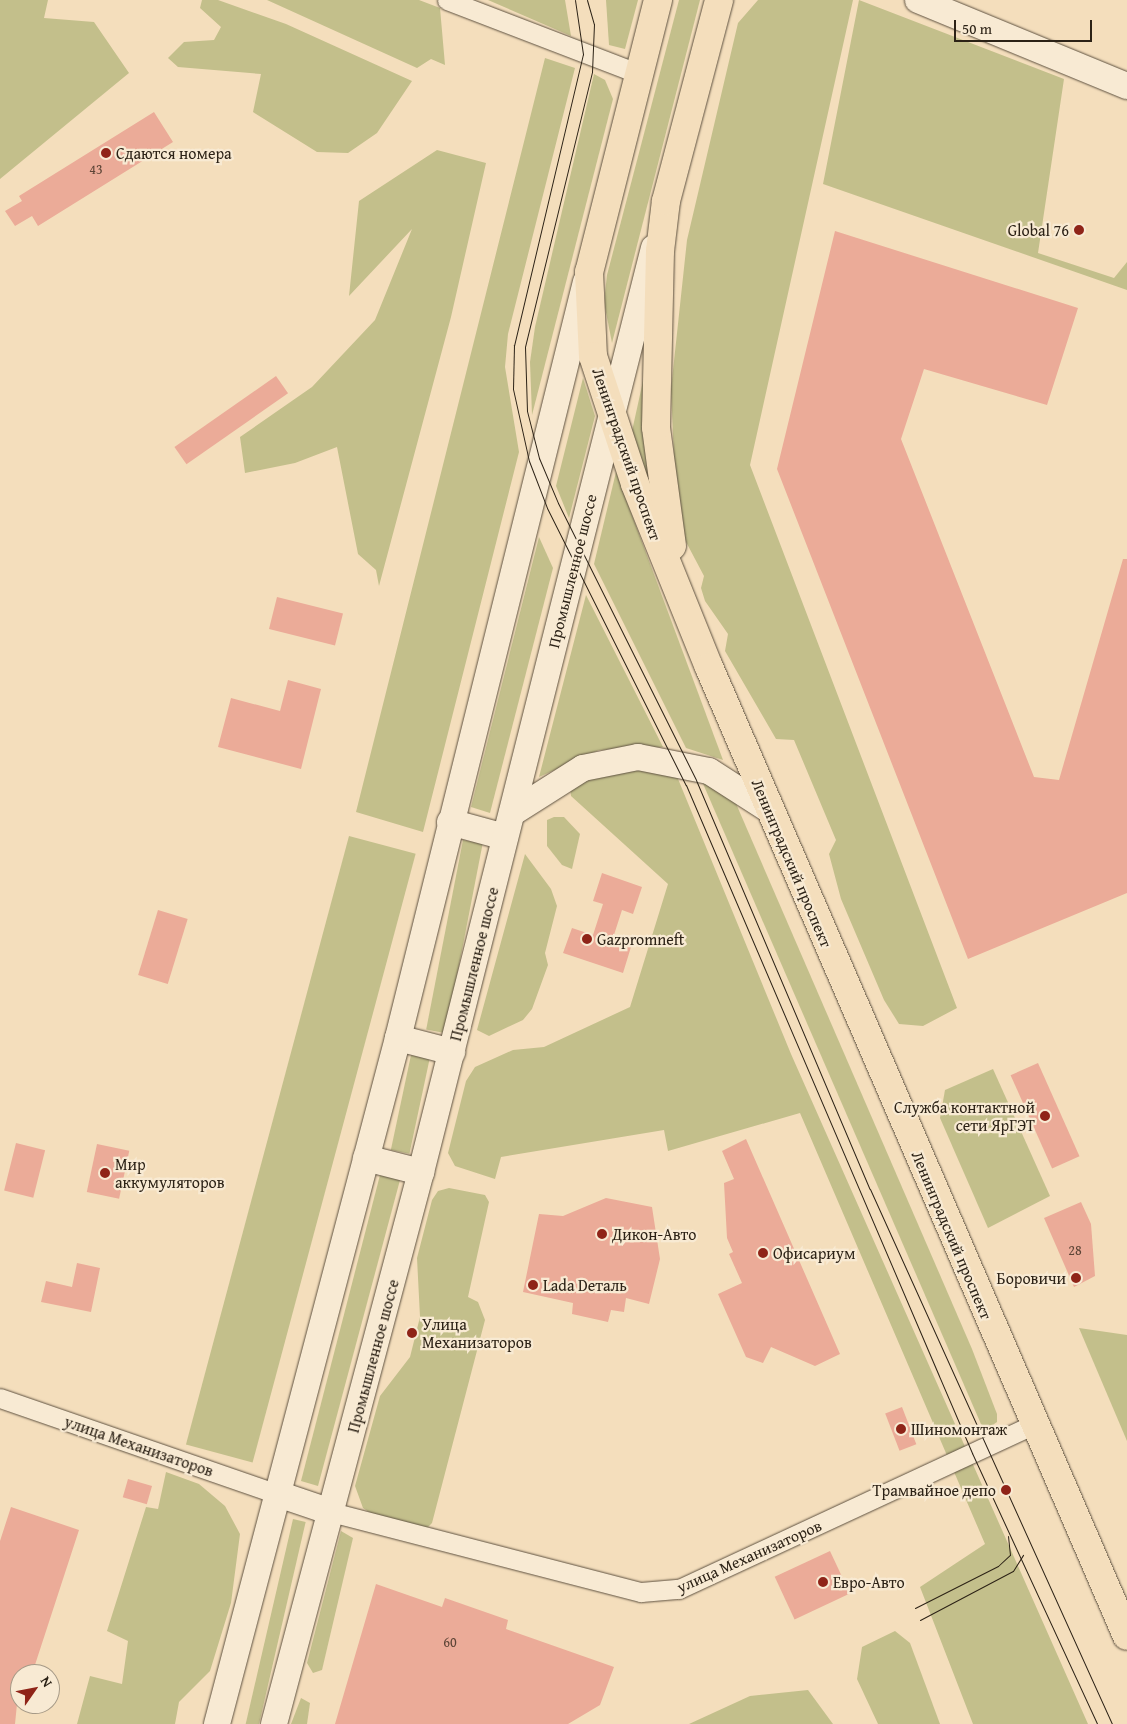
<!DOCTYPE html>
<meta charset="utf-8">
<style>
body{margin:0}
#map{position:relative;width:1127px;height:1724px;overflow:hidden;background:#f4debc;font-family:"Gentium Book Plus",serif}
div>[style]{position:absolute}
.green>*{inset:0;background:#c3bf8b;transform-origin:0 0}
.building>*{inset:0;background:#ebab98;transform-origin:0 0}
.roads{filter:drop-shadow(0 0 1px #5e5140) drop-shadow(0 0 1px #5e5140)}
.street>*{height:19px;margin:-9.5px;padding:0 9.5px;transform-origin:9.5px;border-radius:9.5px;background:#f8ead3}
.secondary>*{height:26px;margin:-13px;padding:0 13px;transform-origin:13px;border-radius:13px;background:#f8ead3}
.primary>*{height:28px;margin:-14px;padding:0 14px;transform-origin:14px;border-radius:14px;background:#f4debc}
.tram>*{height:1px;margin:-0.5px;padding:0 0.5px;transform-origin:0.5px;border-radius:0.5px;background:#2c2216}
.dots>*{width:14px;height:14px;translate:-50% -50%;box-sizing:border-box;border:2px solid #f8ead3;border-radius:50%}
span{translate:-50% -50%;white-space:nowrap;text-align:center;line-height:1.15;-webkit-text-stroke:4.5px #f8ead3;paint-order:stroke}
.number-label{font-size:14px;color:#5c4436}
.number-label span{-webkit-text-stroke-width:0}
.poi-label{font-size:16px;color:#2c2216}
.left{translate:0 -50%;text-align:left}
.right{translate:-100% -50%;text-align:right}
.street-label{font-size:16px;color:#2c2216}
.north{position:absolute;left:10px;top:1664px;width:50px;height:50px;box-sizing:border-box;background:#f8ead3;border:1px solid #a69a87;border-radius:50%;rotate:57deg;font-size:14px;font-weight:700;line-height:20px;text-align:center;color:#2c2216}
.north::after{content:'';display:block;margin:auto;width:18px;height:22px;background:#8f2418;clip-path:polygon(50% 0,100% 100%,50% 72%,0 100%)}
.scale{position:absolute;left:954px;top:20px;width:138px;height:22px;box-sizing:border-box;border:2px solid #2c2216;border-top:0;padding-left:6px;font-size:15px;line-height:18px;white-space:nowrap;color:#2c2216;-webkit-text-stroke:4px #f8ead3;paint-order:stroke}
</style>
<div id="map">
<div class="green">
<i style="clip-path:polygon(0 0,48px 0,44px 18px,94px 22px,129px 73px,0 179px)"></i>
<i style="clip-path:polygon(202px 0,218px 0,286px 24px,412px 81px,377px 133px,348px 153px,317px 152px,253px 112px,261px 74px,178px 67px,168px 58px,184px 42px,214px 40px,221px 27px,200px 8px)"></i>
<i style="clip-path:polygon(267px 0,419px 0,440px 8px,445px 65px,431px 59px,417px 68px)"></i>
<i style="clip-path:polygon(488px 0,565px 0,571px 36px)"></i>
<i style="clip-path:polygon(606px 0,638px 0,625px 49px,609px 45px)"></i>
<i style="clip-path:polygon(679px 0,700px 0,612px 343px,604px 302px,607px 275px)"></i>
<i style="clip-path:polygon(758px 0,853px 0,750px 465px,957px 1008px,923px 1026px,899px 1024px,884px 1000px,841px 899px,829px 854px,836px 840px,794px 740px,776px 739px,725px 651px,728px 634px,705px 601px,701px 588px,704px 576px,685px 540px,675px 480px,671px 389px,687px 240px,738px 23px)"></i>
<i style="clip-path:polygon(859px 0,1064px 79px,1038px 253px,1114px 278px,1127px 262px,1127px 290px,823px 184px)"></i>
<i style="clip-path:polygon(545px 58px,575px 68px,508px 334px,505px 367px,519px 452px,423px 832px,356px 812px)"></i>
<i style="clip-path:polygon(594px 74px,605px 80px,613px 99px,532px 415px,530px 362px,535px 327px)"></i>
<i style="clip-path:polygon(437px 150px,486px 163px,451px 317px,379px 586px,376px 570px,358px 554px,337px 447px,295px 463px,245px 473px,240px 437px,312px 387px,375px 320px,412px 229px,349px 296px,359px 201px)"></i>
<i style="clip-path:polygon(583px 378px,595px 416px,569px 518px,556px 486px)"></i>
<i style="clip-path:polygon(643px 381px,644px 428px,650px 493px,632px 431px)"></i>
<i style="clip-path:polygon(616px 472px,723px 760px,686px 748px,594px 564px)"></i>
<i style="clip-path:polygon(539px 537px,553px 568px,490px 813px,471px 807px)"></i>
<i style="clip-path:polygon(586px 595px,663px 747px,599px 750px,539px 777px)"></i>
<i style="clip-path:polygon(626px 768px,676px 774px,791px 1054px,1088px 1724px,973px 1724px,920px 1587px,985px 1544px,800px 1113px,668px 1151px,664px 1130px,501px 1157px,495px 1179px,455px 1166px,448px 1153px,466px 1081px,475px 1067px,513px 1050px,544px 1047px,630px 1007px,668px 884px,571px 796px,570px 786px)"></i>
<i style="clip-path:polygon(701px 779px,731px 792px,972px 1349px,997px 1414px,997px 1422px,984px 1431px)"></i>
<i style="clip-path:polygon(554px 817px,564px 817px,580px 834px,572px 869px,562px 865px,547px 846px,547px 820px)"></i>
<i style="left:349px;top:836px;width:69px;height:630px;rotate:15deg"></i>
<i style="left:463px;top:840px;width:20px;height:193px;rotate:11deg"></i>
<i style="clip-path:polygon(525px 854px,551px 889px,557px 906px,545px 953px,548px 965px,532px 1009px,523px 1020px,489px 1036px,477px 1030px)"></i>
<i style="left:411px;top:1055px;width:19px;height:97px;rotate:12deg"></i>
<i style="clip-path:polygon(993px 1069px,1050px 1196px,988px 1228px,940px 1118px,945px 1090px)"></i>
<i style="clip-path:polygon(380px 1175px,400px 1180px,318px 1486px,301px 1481px)"></i>
<i style="clip-path:polygon(449px 1188px,485px 1195px,489px 1202px,468px 1297px,478px 1302px,485px 1320px,432px 1523px,426px 1529px,372px 1514px,363px 1508px,355px 1486px,380px 1396px,410px 1357px,420px 1317px,417px 1258px,432px 1200px,438px 1191px)"></i>
<i style="clip-path:polygon(1079px 1328px,1127px 1335px,1127px 1441px)"></i>
<i style="clip-path:polygon(166px 1472px,199px 1484px,225px 1506px,240px 1534px,231px 1603px,210px 1671px,179px 1702px,175px 1724px,77px 1724px,90px 1676px,122px 1684px,128px 1641px,107px 1631px,146px 1507px,158px 1509px)"></i>
<i style="left:293px;top:1519px;width:13px;height:212px;rotate:13deg"></i>
<i style="clip-path:polygon(341px 1531px,353px 1538px,322px 1670px,313px 1673px,307px 1663px)"></i>
<i style="clip-path:polygon(895px 1631px,910px 1643px,940px 1724px,878px 1724px,857px 1679px,862px 1647px)"></i>
<i style="clip-path:polygon(808px 1690px,833px 1724px,689px 1724px,750px 1696px)"></i>
<i style="clip-path:polygon(301px 1698px,310px 1703px,307px 1724px,291px 1724px)"></i>
</div>
<div class="building">
<i style="clip-path:polygon(154px 112px,173px 142px,38px 226px,32px 216px,15px 226px,5px 211px,22px 201px,19px 196px)"></i>
<i style="clip-path:polygon(835px 231px,1078px 308px,1047px 405px,924px 369px,901px 439px,1034px 777px,1059px 780px,1123px 559px,1127px 559px,1127px 893px,968px 959px,777px 469px)"></i>
<i style="left:276px;top:376px;width:21px;height:124px;rotate:55deg"></i>
<i style="left:277px;top:597px;width:68px;height:33px;rotate:14deg"></i>
<i style="clip-path:polygon(288px 680px,321px 689px,301px 769px,218px 747px,231px 698px,280px 711px)"></i>
<i style="clip-path:polygon(602px 873px,642px 887px,633px 914px,622px 910px,612px 941px,631px 947px,623px 973px,563px 953px,572px 928px,593px 935px,603px 904px,593px 901px)"></i>
<i style="left:158px;top:910px;width:31px;height:68px;rotate:17deg"></i>
<i style="left:1038px;top:1063px;width:102px;height:30px;rotate:66deg"></i>
<i style="clip-path:polygon(746px 1139px,840px 1354px,815px 1366px,771px 1347px,763px 1363px,746px 1357px,718px 1294px,742px 1283px,729px 1254px,733px 1252px,727px 1238px,724px 1183px,734px 1179px,722px 1151px)"></i>
<i style="left:16px;top:1143px;width:30px;height:49px;rotate:14deg"></i>
<i style="left:97px;top:1144px;width:33px;height:49px;rotate:12deg"></i>
<i style="clip-path:polygon(606px 1198px,652px 1207px,660px 1259px,649px 1304px,626px 1298px,624px 1312px,611px 1310px,608px 1322px,572px 1314px,573px 1303px,523px 1292px,539px 1214px,563px 1216px)"></i>
<i style="clip-path:polygon(1081px 1202px,1091px 1224px,1095px 1276px,1074px 1287px,1044px 1218px)"></i>
<i style="clip-path:polygon(77px 1263px,100px 1268px,91px 1312px,41px 1302px,46px 1281px,72px 1287px)"></i>
<i style="left:902px;top:1407px;width:40px;height:18px;rotate:69deg"></i>
<i style="left:128px;top:1479px;width:25px;height:19px;rotate:16deg"></i>
<i style="clip-path:polygon(11px 1507px,79px 1530px,32px 1674px,20px 1674px,15px 1724px,0 1724px,0 1541px)"></i>
<i style="left:830px;top:1551px;width:47px;height:61px;rotate:65deg"></i>
<i style="clip-path:polygon(376px 1584px,442px 1607px,445px 1598px,508px 1620px,506px 1629px,614px 1667px,600px 1705px,568px 1724px,335px 1724px)"></i>
</div>
<div class="roads">
<div class="street">
<i style="left:447px;top:0;width:207px;rotate:21deg"></i>
<i style="left:0;top:1398px;width:294px;rotate:19.1deg"></i>
<i style="left:331px;top:1512px;width:320px;rotate:14.5deg"></i>
<i style="left:641px;top:1592px;width:38px;rotate:-5deg"></i>
<i style="left:679px;top:1589px;width:391px;rotate:-24.9deg"></i>
</div>
<div class="secondary">
<i style="left:918px;top:0;width:226px;rotate:22.4deg"></i>
<i style="left:512px;top:813px;width:84px;rotate:-32.4deg"></i>
<i style="left:583px;top:768px;width:56px;rotate:-11.3deg"></i>
<i style="left:638px;top:757px;width:72px;rotate:11.2deg"></i>
<i style="left:709px;top:771px;width:70px;rotate:32.8deg"></i>
<i style="left:450px;top:822px;width:57px;rotate:15.3deg"></i>
<i style="left:398px;top:1038px;width:56px;rotate:14.5deg"></i>
<i style="left:366px;top:1158px;width:57px;rotate:14.3deg"></i>
<i style="left:278px;top:1494px;width:56px;rotate:18.8deg"></i>
<i style="left:217px;top:1724px;width:709px;rotate:-75.22deg"></i>
<i style="left:398px;top:1038px;width:779px;rotate:-76.04deg"></i>
<i style="left:274px;top:1724px;width:571px;rotate:-75.09deg"></i>
<i style="left:421px;top:1172px;width:953px;rotate:-75.85deg"></i>
</div>
<div class="primary">
<i style="left:658px;top:0;width:281px;rotate:104.2deg"></i>
<i style="left:589px;top:272px;width:84px;rotate:87.3deg"></i>
<i style="left:593px;top:356px;width:135px;rotate:71.8deg"></i>
<i style="left:635px;top:484px;width:197px;rotate:68deg"></i>
<i style="left:709px;top:667px;width:1055px;rotate:66.67deg"></i>
<i style="left:672px;top:546px;width:120px;rotate:-97.7deg"></i>
<i style="left:656px;top:427px;width:176px;rotate:-88.7deg"></i>
<i style="left:660px;top:251px;width:50px;rotate:-83.2deg"></i>
<i style="left:666px;top:201px;width:208px;rotate:-75.2deg"></i>
</div>
</div>
<div class="tram">
<i style="left:575px;top:0;width:55px;rotate:81.6deg"></i>
<i style="left:583px;top:54px;width:299px;rotate:103.3deg"></i>
<i style="left:514px;top:345px;width:44px;rotate:91.3deg"></i>
<i style="left:513px;top:389px;width:74px;rotate:77.5deg"></i>
<i style="left:529px;top:461px;width:50px;rotate:69deg"></i>
<i style="left:547px;top:508px;width:310px;rotate:63.4deg"></i>
<i style="left:686px;top:785px;width:727px;rotate:66.82deg"></i>
<i style="left:972px;top:1453px;width:298px;rotate:65.2deg"></i>
<i style="left:587px;top:0;width:25px;rotate:74deg"></i>
<i style="left:594px;top:24px;width:48px;rotate:92.4deg"></i>
<i style="left:592px;top:72px;width:283px;rotate:103.7deg"></i>
<i style="left:525px;top:347px;width:64px;rotate:88.2deg"></i>
<i style="left:527px;top:411px;width:49px;rotate:75.7deg"></i>
<i style="left:539px;top:458px;width:49px;rotate:67.1deg"></i>
<i style="left:558px;top:503px;width:309px;rotate:63.5deg"></i>
<i style="left:696px;top:780px;width:444px;rotate:67deg"></i>
<i style="left:870px;top:1189px;width:587px;rotate:65.66deg"></i>
<i style="left:915px;top:1608px;width:93px;rotate:-26.8deg"></i>
<i style="left:998px;top:1566px;width:16px;rotate:-43deg"></i>
<i style="left:1010px;top:1555px;width:19px;rotate:-96deg"></i>
<i style="left:920px;top:1620px;width:105px;rotate:-27.8deg"></i>
<i style="left:1013px;top:1571px;width:19px;rotate:-58deg"></i>
</div>
<div class="dots">
<i style="left:106px;top:153px;background:#8f2418"></i>
<i style="left:1079px;top:230px;background:#8f2418"></i>
<i style="left:587px;top:939px;background:#8f2418"></i>
<i style="left:1045px;top:1116px;background:#8f2418"></i>
<i style="left:105px;top:1173px;background:#8f2418"></i>
<i style="left:602px;top:1234px;background:#8f2418"></i>
<i style="left:763px;top:1253px;background:#8f2418"></i>
<i style="left:1076px;top:1278px;background:#8f2418"></i>
<i style="left:533px;top:1285px;background:#8f2418"></i>
<i style="left:412px;top:1333px;background:#8f2418"></i>
<i style="left:901px;top:1429px;background:#8f2418"></i>
<i style="left:1006px;top:1490px;background:#8f2418"></i>
<i style="left:823px;top:1582px;background:#8f2418"></i>
</div>
<div class="number-label">
<span style="left:96px;top:169px">43</span>
<span style="left:1075px;top:1250px">28</span>
<span style="left:450px;top:1642px">60</span>
</div>
<div class="poi-label">
<span class="left" style="left:116px;top:153px">Сдаются номера</span>
<span class="right" style="left:1069px;top:230px">Global 76</span>
<span class="left" style="left:597px;top:939px">Gazpromneft</span>
<span class="right" style="left:1035px;top:1116px">Служба контактной<br>сети ЯрГЭТ</span>
<span class="left" style="left:115px;top:1173px">Мир<br>аккумуляторов</span>
<span class="left" style="left:612px;top:1234px">Дикон-Авто</span>
<span class="left" style="left:773px;top:1253px">Офисариум</span>
<span class="right" style="left:1066px;top:1278px">Боровичи</span>
<span class="left" style="left:543px;top:1285px">Lada Dеталь</span>
<span class="left" style="left:422px;top:1333px">Улица<br>Механизаторов</span>
<span class="left" style="left:911px;top:1429px">Шиномонтаж</span>
<span class="right" style="left:996px;top:1490px">Трамвайное депо</span>
<span class="left" style="left:833px;top:1582px">Евро-Авто</span>
</div>
<div class="street-label">
<span style="left:627px;top:454px;rotate:71deg">Ленинградский проспект</span>
<span style="left:572px;top:571px;rotate:-76deg">Промышленное шоссе</span>
<span style="left:792px;top:863px;rotate:67deg">Ленинградский проспект</span>
<span style="left:474px;top:964px;rotate:-76deg">Промышленное шоссе</span>
<span style="left:952px;top:1235px;rotate:67deg">Ленинградский проспект</span>
<span style="left:373px;top:1356px;rotate:-75deg">Промышленное шоссе</span>
<span style="left:139px;top:1446px;rotate:19deg">улица Механизаторов</span>
<span style="left:749px;top:1556px;rotate:-24deg">улица Механизаторов</span>
</div>
<div class="north">N</div>
<div class="scale">50 m</div>
</div>
